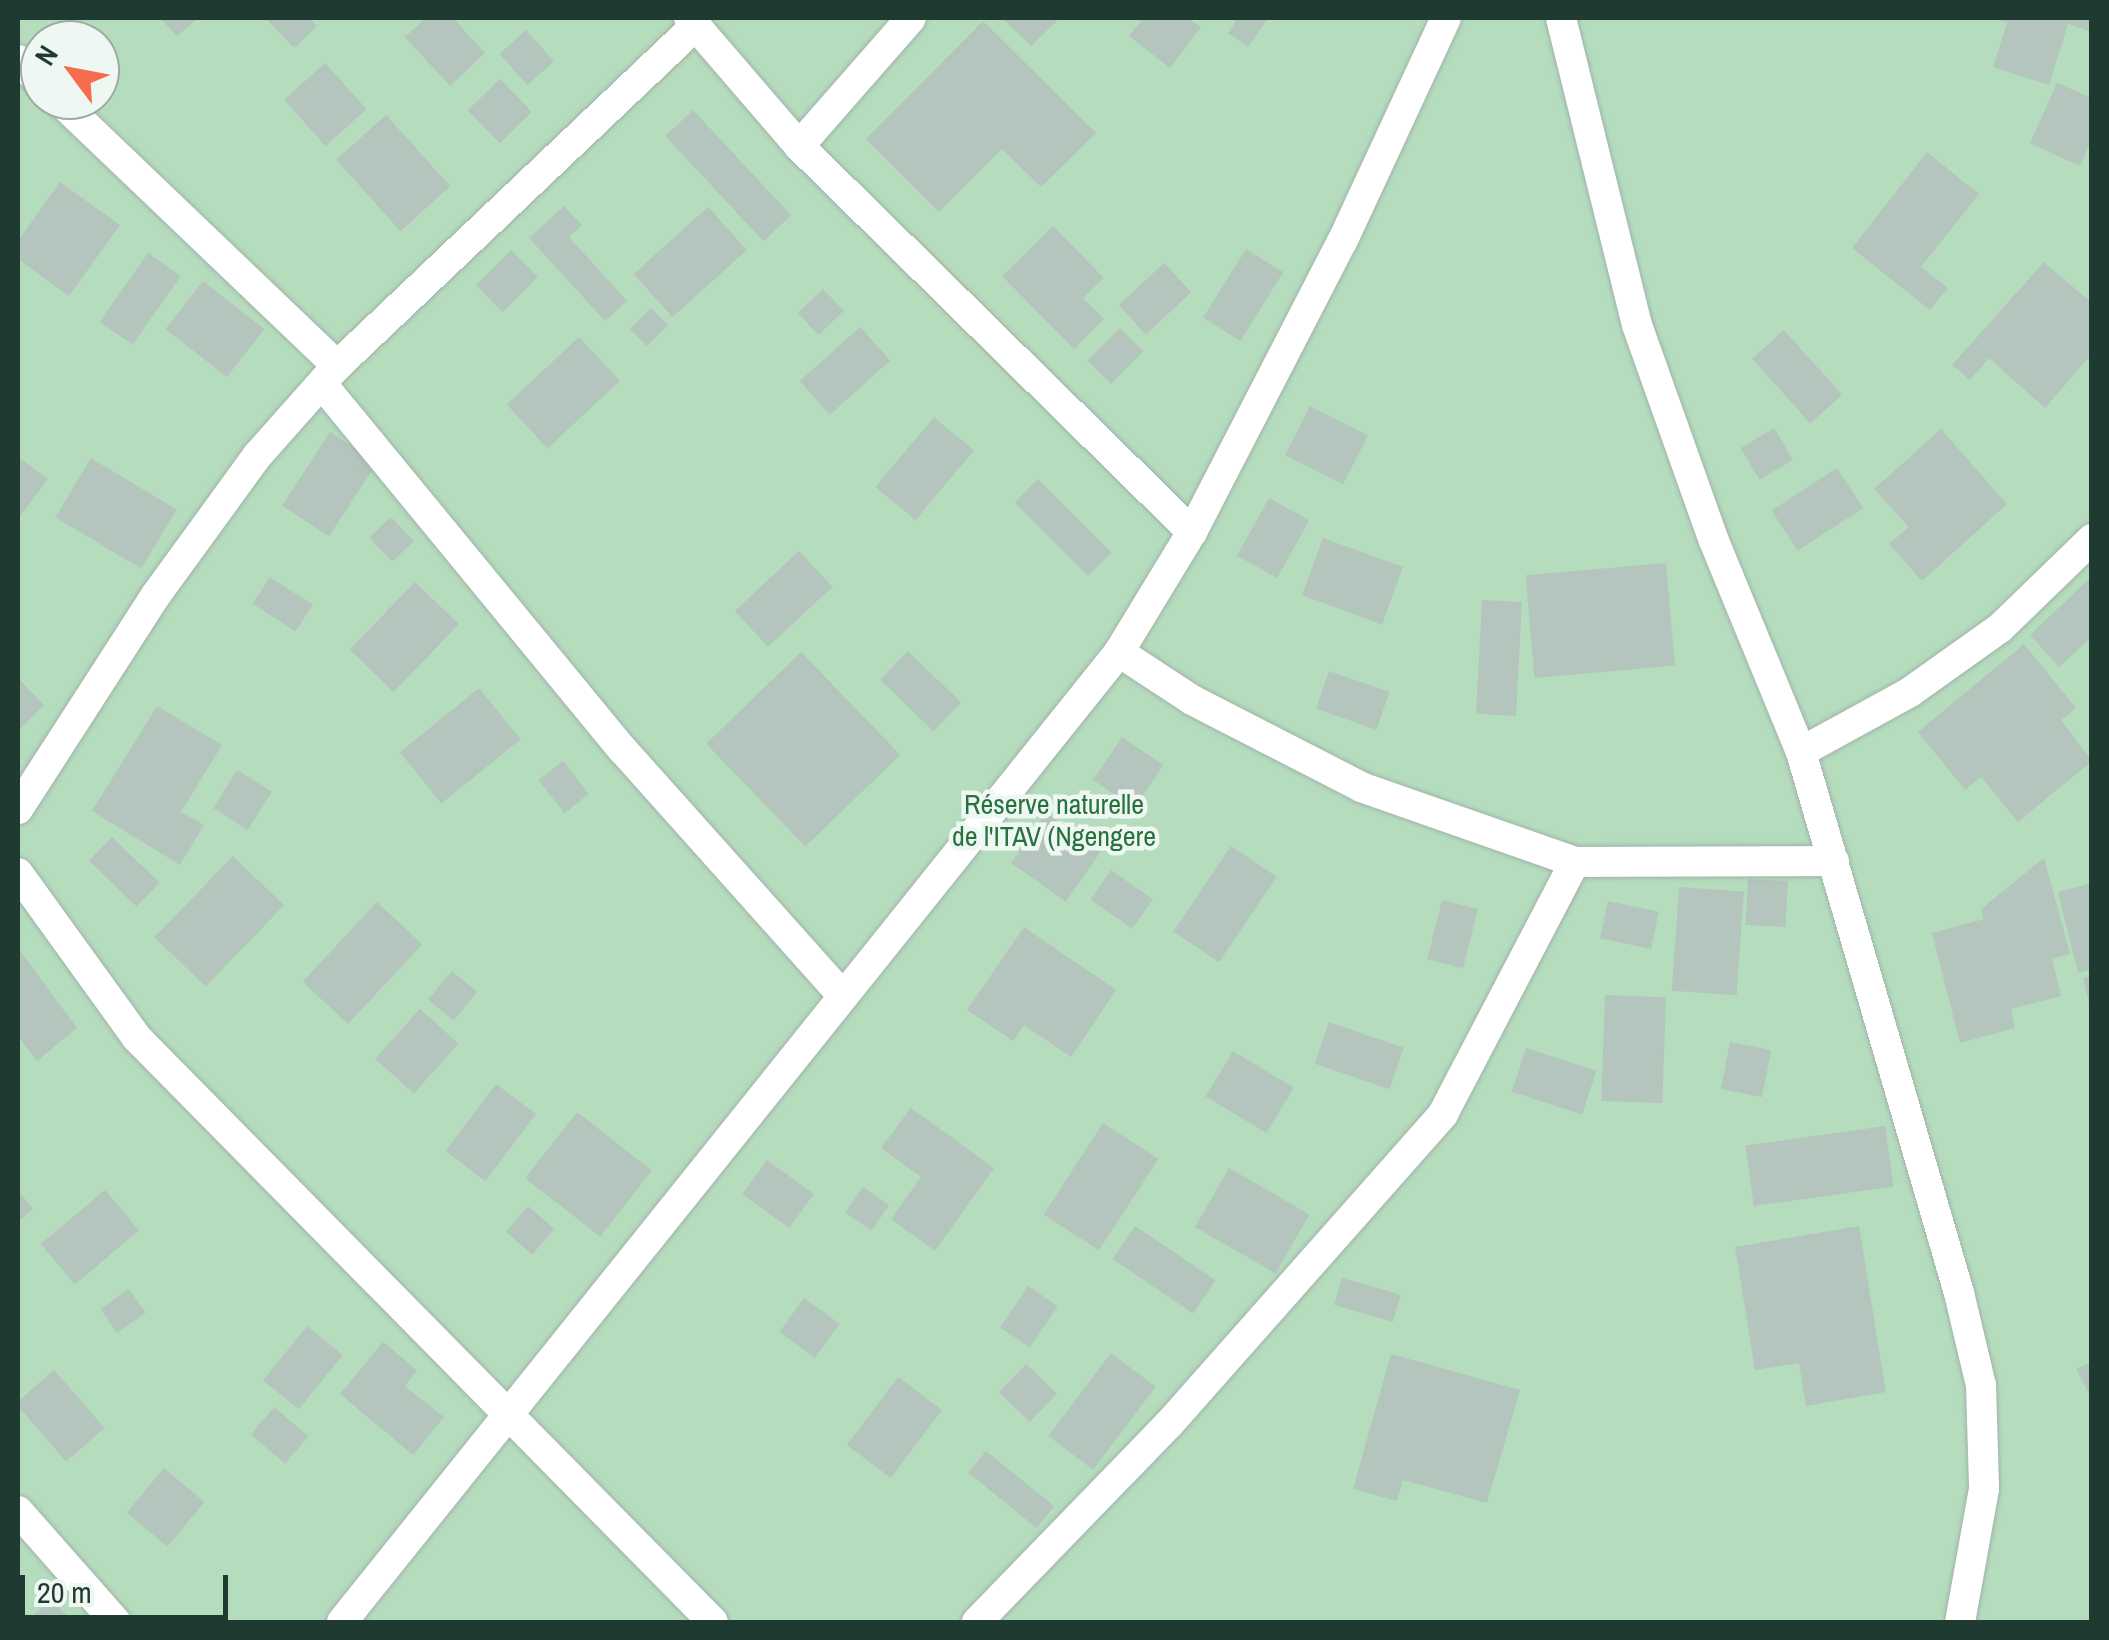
<!DOCTYPE html>
<meta charset="utf-8">
<style>
body{margin:0}
#map{position:relative;width:2109px;height:1640px;overflow:hidden;background:#deeae4;font-family:"Archivo Narrow",sans-serif}
div>[style]{position:absolute}
.green>*{inset:0;background:#b5ddbd}
.building>*{inset:0;background:#b3c5bc;transform-origin:0 0}
.roads{filter:drop-shadow(0 0 2px #a1b2ab) drop-shadow(0 0 2px #a1b2ab)}
.street>*{height:30px;margin:-15px;padding:0 15px;transform-origin:15px;border-radius:15px;background:#fff}
.secondary>*{height:30px;margin:-15px;padding:0 15px;transform-origin:15px;border-radius:15px;background:#fff}
span{translate:-50% -50%;white-space:nowrap;text-align:center;line-height:1.15;-webkit-text-stroke:9px #eef7f2;paint-order:stroke}
.park-label{font-size:28px;color:#28723f}
.frame{position:absolute;inset:0;border:20px solid #1f3a31;pointer-events:none}
.north{position:absolute;left:20px;top:20px;width:100px;height:100px;box-sizing:border-box;background:#eef7f2;border:2px solid #9baba5;border-radius:50%;rotate:302deg;font-size:28px;font-weight:700;line-height:40px;text-align:center;color:#1f3a31}
.north::after{content:'';display:block;margin:auto;width:35px;height:45px;background:#f76b4f;clip-path:polygon(50% 0,100% 100%,50% 72%,0 100%)}
.scale{position:absolute;left:20px;top:1575px;width:208px;height:45px;box-sizing:border-box;border:5px solid #1f3a31;border-top:0;padding-left:12px;font-size:30px;line-height:35px;white-space:nowrap;color:#1f3a31;-webkit-text-stroke:8px #eef7f2;paint-order:stroke}
</style>
<div id="map">
<div class="green">
<i style="clip-path:polygon(evenodd,18px 18px,2091px 18px,2091px 1622px,18px 1622px,18px 18px,40px 40px,100px 40px,100px 100px,40px 100px,40px 40px)"></i>
</div>
<div class="building">
<i style="clip-path:polygon(160px 18px,198px 18px,177px 36px)"></i>
<i style="clip-path:polygon(265px 18px,309px 18px,317px 26px,294px 48px)"></i>
<i style="clip-path:polygon(426px 18px,453px 18px,485px 53px,450px 86px,405px 37px)"></i>
<i style="clip-path:polygon(1002px 18px,1060px 18px,1031px 46px)"></i>
<i style="clip-path:polygon(1143px 18px,1188px 18px,1201px 27px,1170px 68px,1129px 36px)"></i>
<i style="clip-path:polygon(1238px 18px,1268px 18px,1248px 47px,1228px 33px)"></i>
<i style="clip-path:polygon(1993px 18px,2092px 18px,2092px 32px,2068px 24px,2049px 85px,1993px 67px,2007px 23px)"></i>
<i style="clip-path:polygon(983px 21px,1096px 133px,1041px 187px,1002px 149px,939px 212px,866px 139px)"></i>
<i style="left:526px;top:30px;width:42px;height:36px;rotate:48deg"></i>
<i style="left:325px;top:63px;width:62px;height:55px;rotate:48deg"></i>
<i style="left:500px;top:79px;width:46px;height:45px;rotate:46deg"></i>
<i style="clip-path:polygon(2057px 83px,2092px 98px,2092px 139px,2080px 166px,2030px 143px)"></i>
<i style="left:693px;top:110px;width:144px;height:38px;rotate:47deg"></i>
<i style="left:386px;top:115px;width:96px;height:67px;rotate:48deg"></i>
<i style="clip-path:polygon(1927px 152px,1979px 194px,1921px 267px,1948px 288px,1930px 310px,1852px 248px)"></i>
<i style="clip-path:polygon(60px 182px,120px 225px,69px 296px,18px 259px,18px 241px)"></i>
<i style="clip-path:polygon(564px 206px,582px 225px,569px 237px,627px 301px,605px 321px,529px 238px)"></i>
<i style="left:708px;top:207px;width:58px;height:100px;rotate:48deg"></i>
<i style="clip-path:polygon(1053px 226px,1104px 278px,1083px 298px,1104px 319px,1074px 349px,1002px 276px)"></i>
<i style="left:1246px;top:249px;width:44px;height:81px;rotate:32deg"></i>
<i style="left:511px;top:250px;width:38px;height:50px;rotate:45deg"></i>
<i style="left:148px;top:253px;width:40px;height:84px;rotate:35deg"></i>
<i style="clip-path:polygon(2044px 262px,2092px 303px,2092px 354px,2045px 408px,1989px 358px,1970px 380px,1952px 365px)"></i>
<i style="left:1164px;top:263px;width:40px;height:62px;rotate:47deg"></i>
<i style="left:203px;top:281px;width:78px;height:61px;rotate:38deg"></i>
<i style="left:823px;top:289px;width:30px;height:35px;rotate:46deg"></i>
<i style="left:651px;top:308px;width:24px;height:30px;rotate:45deg"></i>
<i style="left:860px;top:327px;width:45px;height:81px;rotate:48deg"></i>
<i style="left:1120px;top:328px;width:33px;height:46px;rotate:45deg"></i>
<i style="left:1784px;top:330px;width:87px;height:43px;rotate:48deg"></i>
<i style="left:579px;top:337px;width:60px;height:99px;rotate:47deg"></i>
<i style="left:1310px;top:406px;width:65px;height:55px;rotate:27deg"></i>
<i style="left:934px;top:417px;width:52px;height:91px;rotate:40deg"></i>
<i style="left:1774px;top:428px;width:37px;height:39px;rotate:59deg"></i>
<i style="clip-path:polygon(1941px 429px,2007px 504px,1922px 581px,1889px 544px,1909px 527px,1874px 489px)"></i>
<i style="left:330px;top:432px;width:56px;height:88px;rotate:33deg"></i>
<i style="clip-path:polygon(18px 457px,48px 479px,18px 519px)"></i>
<i style="left:91px;top:458px;width:100px;height:69px;rotate:31deg"></i>
<i style="left:1837px;top:468px;width:48px;height:78px;rotate:57deg"></i>
<i style="left:1038px;top:479px;width:104px;height:33px;rotate:45deg"></i>
<i style="left:1269px;top:498px;width:46px;height:66px;rotate:29deg"></i>
<i style="left:391px;top:517px;width:33px;height:30px;rotate:46deg"></i>
<i style="left:1323px;top:538px;width:85px;height:61px;rotate:20deg"></i>
<i style="left:799px;top:551px;width:49px;height:88px;rotate:47deg"></i>
<i style="left:1666px;top:563px;width:103px;height:141px;rotate:85deg"></i>
<i style="left:270px;top:577px;width:51px;height:32px;rotate:33deg"></i>
<i style="clip-path:polygon(2089px 579px,2092px 637px,2059px 667px,2030px 635px)"></i>
<i style="left:415px;top:582px;width:61px;height:94px;rotate:44deg"></i>
<i style="left:1482px;top:600px;width:40px;height:114px;rotate:3deg"></i>
<i style="clip-path:polygon(2024px 644px,2076px 708px,2061px 720px,2092px 761px,2018px 822px,1981px 777px,1965px 790px,1918px 732px)"></i>
<i style="left:908px;top:651px;width:74px;height:40px;rotate:44deg"></i>
<i style="left:801px;top:652px;width:143px;height:132px;rotate:46deg"></i>
<i style="left:1329px;top:671px;width:64px;height:40px;rotate:19deg"></i>
<i style="clip-path:polygon(18px 678px,44px 705px,18px 731px)"></i>
<i style="left:479px;top:688px;width:66px;height:102px;rotate:51deg"></i>
<i style="clip-path:polygon(157px 706px,222px 745px,181px 812px,204px 825px,180px 865px,92px 811px)"></i>
<i style="left:1122px;top:737px;width:50px;height:52px;rotate:34deg"></i>
<i style="left:563px;top:761px;width:42px;height:31px;rotate:52deg"></i>
<i style="left:237px;top:770px;width:41px;height:45px;rotate:32deg"></i>
<i style="left:1046px;top:813px;width:67px;height:61px;rotate:35deg"></i>
<i style="left:112px;top:837px;width:66px;height:33px;rotate:44deg"></i>
<i style="left:1231px;top:846px;width:55px;height:103px;rotate:34deg"></i>
<i style="left:233px;top:856px;width:71px;height:113px;rotate:44deg"></i>
<i style="clip-path:polygon(2044px 858px,2070px 954px,2052px 959px,2061px 996px,2011px 1009px,2015px 1028px,1960px 1043px,1932px 933px,1984px 919px,1981px 909px)"></i>
<i style="left:1111px;top:870px;width:51px;height:36px;rotate:35deg"></i>
<i style="left:1748px;top:879px;width:40px;height:46px;rotate:3deg"></i>
<i style="clip-path:polygon(2092px 883px,2092px 969px,2078px 973px,2058px 892px)"></i>
<i style="left:1679px;top:887px;width:65px;height:104px;rotate:4deg"></i>
<i style="left:1442px;top:900px;width:37px;height:61px;rotate:14deg"></i>
<i style="left:1608px;top:901px;width:52px;height:38px;rotate:12deg"></i>
<i style="left:377px;top:902px;width:62px;height:109px;rotate:43deg"></i>
<i style="clip-path:polygon(1024px 927px,1116px 990px,1071px 1057px,1024px 1025px,1013px 1041px,967px 1010px)"></i>
<i style="clip-path:polygon(18px 948px,77px 1028px,37px 1061px,18px 1036px)"></i>
<i style="left:452px;top:971px;width:33px;height:37px;rotate:40deg"></i>
<i style="clip-path:polygon(2092px 976px,2092px 1008px,2090px 1008px,2083px 978px)"></i>
<i style="left:1605px;top:995px;width:61px;height:106px;rotate:2deg"></i>
<i style="left:420px;top:1009px;width:52px;height:67px;rotate:42deg"></i>
<i style="left:1329px;top:1022px;width:79px;height:44px;rotate:19deg"></i>
<i style="left:1730px;top:1042px;width:42px;height:48px;rotate:11deg"></i>
<i style="left:1526px;top:1048px;width:74px;height:46px;rotate:18deg"></i>
<i style="left:1233px;top:1051px;width:71px;height:53px;rotate:31deg"></i>
<i style="left:496px;top:1084px;width:50px;height:84px;rotate:37deg"></i>
<i style="clip-path:polygon(911px 1108px,994px 1168px,935px 1251px,891px 1219px,921px 1177px,881px 1148px)"></i>
<i style="left:577px;top:1112px;width:95px;height:84px;rotate:38deg"></i>
<i style="left:1103px;top:1123px;width:66px;height:109px;rotate:33deg"></i>
<i style="left:1885px;top:1126px;width:61px;height:141px;rotate:82deg"></i>
<i style="left:767px;top:1160px;width:58px;height:42px;rotate:36deg"></i>
<i style="left:1229px;top:1168px;width:93px;height:68px;rotate:30deg"></i>
<i style="left:863px;top:1187px;width:32px;height:31px;rotate:35deg"></i>
<i style="clip-path:polygon(18px 1190px,33px 1209px,18px 1222px)"></i>
<i style="left:105px;top:1190px;width:53px;height:84px;rotate:50deg"></i>
<i style="left:528px;top:1206px;width:35px;height:34px;rotate:41deg"></i>
<i style="left:1135px;top:1226px;width:97px;height:40px;rotate:34deg"></i>
<i style="clip-path:polygon(1859px 1226px,1886px 1392px,1806px 1406px,1799px 1363px,1755px 1370px,1735px 1247px)"></i>
<i style="left:1342px;top:1278px;width:61px;height:28px;rotate:16deg"></i>
<i style="left:1028px;top:1286px;width:36px;height:50px;rotate:34deg"></i>
<i style="left:129px;top:1289px;width:29px;height:35px;rotate:55deg"></i>
<i style="left:804px;top:1298px;width:44px;height:42px;rotate:36deg"></i>
<i style="left:307px;top:1326px;width:46px;height:70px;rotate:39deg"></i>
<i style="clip-path:polygon(383px 1342px,417px 1370px,405px 1386px,444px 1417px,413px 1455px,340px 1394px)"></i>
<i style="left:1111px;top:1353px;width:56px;height:104px;rotate:37deg"></i>
<i style="clip-path:polygon(1391px 1354px,1520px 1390px,1487px 1503px,1403px 1480px,1397px 1501px,1353px 1489px)"></i>
<i style="clip-path:polygon(2092px 1361px,2092px 1399px,2076px 1369px)"></i>
<i style="left:1026px;top:1364px;width:43px;height:39px;rotate:44deg"></i>
<i style="left:54px;top:1370px;width:77px;height:51px;rotate:49deg"></i>
<i style="left:898px;top:1377px;width:55px;height:85px;rotate:37deg"></i>
<i style="left:274px;top:1407px;width:45px;height:36px;rotate:40deg"></i>
<i style="left:986px;top:1451px;width:88px;height:28px;rotate:39deg"></i>
<i style="left:164px;top:1468px;width:53px;height:58px;rotate:40deg"></i>
<i style="clip-path:polygon(51px 1599px,73px 1622px,26px 1622px)"></i>
</div>
<div class="roads">
<div class="street">
<i style="left:689px;top:18px;width:169px;rotate:49.3deg"></i>
<i style="left:799px;top:146px;width:551px;rotate:44.49deg"></i>
<i style="left:18px;top:60px;width:31px;rotate:45deg"></i>
<i style="left:59px;top:100px;width:385px;rotate:43.7deg"></i>
<i style="left:799px;top:146px;width:170px;rotate:-48.8deg"></i>
<i style="left:322px;top:384px;width:474px;rotate:50.6deg"></i>
<i style="left:623px;top:750px;width:326px;rotate:48.2deg"></i>
<i style="left:1119px;top:652px;width:87px;rotate:33.3deg"></i>
<i style="left:1192px;top:700px;width:190px;rotate:27.2deg"></i>
<i style="left:1361px;top:787px;width:227px;rotate:19.3deg"></i>
<i style="left:1575px;top:862px;width:259px;rotate:-0.2deg"></i>
<i style="left:1801px;top:752px;width:124px;rotate:-28.8deg"></i>
<i style="left:1910px;top:692px;width:110px;rotate:-35.4deg"></i>
<i style="left:2000px;top:628px;width:128px;rotate:-44.1deg"></i>
<i style="left:18px;top:809px;width:255px;rotate:-57.2deg"></i>
<i style="left:156px;top:595px;width:172px;rotate:-54deg"></i>
<i style="left:257px;top:456px;width:120px;rotate:-48.4deg"></i>
<i style="left:337px;top:366px;width:494px;rotate:-43.5deg"></i>
<i style="left:18px;top:873px;width:203px;rotate:54.2deg"></i>
<i style="left:137px;top:1038px;width:820px;rotate:45.4deg"></i>
<i style="left:18px;top:1511px;width:148px;rotate:48.6deg"></i>
<i style="left:342px;top:1622px;width:1243px;rotate:-51.3deg"></i>
<i style="left:1119px;top:652px;width:140px;rotate:-58.7deg"></i>
<i style="left:1192px;top:532px;width:326px;rotate:-62.7deg"></i>
<i style="left:1342px;top:242px;width:247px;rotate:-65.1deg"></i>
<i style="left:977px;top:1622px;width:276px;rotate:-45.9deg"></i>
<i style="left:1169px;top:1424px;width:414px;rotate:-48.5deg"></i>
<i style="left:1443px;top:1114px;width:284px;rotate:-62.4deg"></i>
</div>
<div class="secondary">
<i style="left:1561px;top:18px;width:316px;rotate:76.1deg"></i>
<i style="left:1637px;top:325px;width:229px;rotate:70.4deg"></i>
<i style="left:1714px;top:541px;width:228px;rotate:67.6deg"></i>
<i style="left:1801px;top:752px;width:564px;rotate:73.72deg"></i>
<i style="left:1959px;top:1293px;width:95px;rotate:76.6deg"></i>
<i style="left:1981px;top:1385px;width:104px;rotate:88.3deg"></i>
<i style="left:1984px;top:1489px;width:135px;rotate:100.2deg"></i>
</div>
</div>
<div class="park-label">
<span style="left:1054px;top:820px">Réserve naturelle<br>de l'ITAV (Ngengere</span>
</div>
<div class="frame"></div>
<div class="north">N</div>
<div class="scale">20 m</div>
</div>
